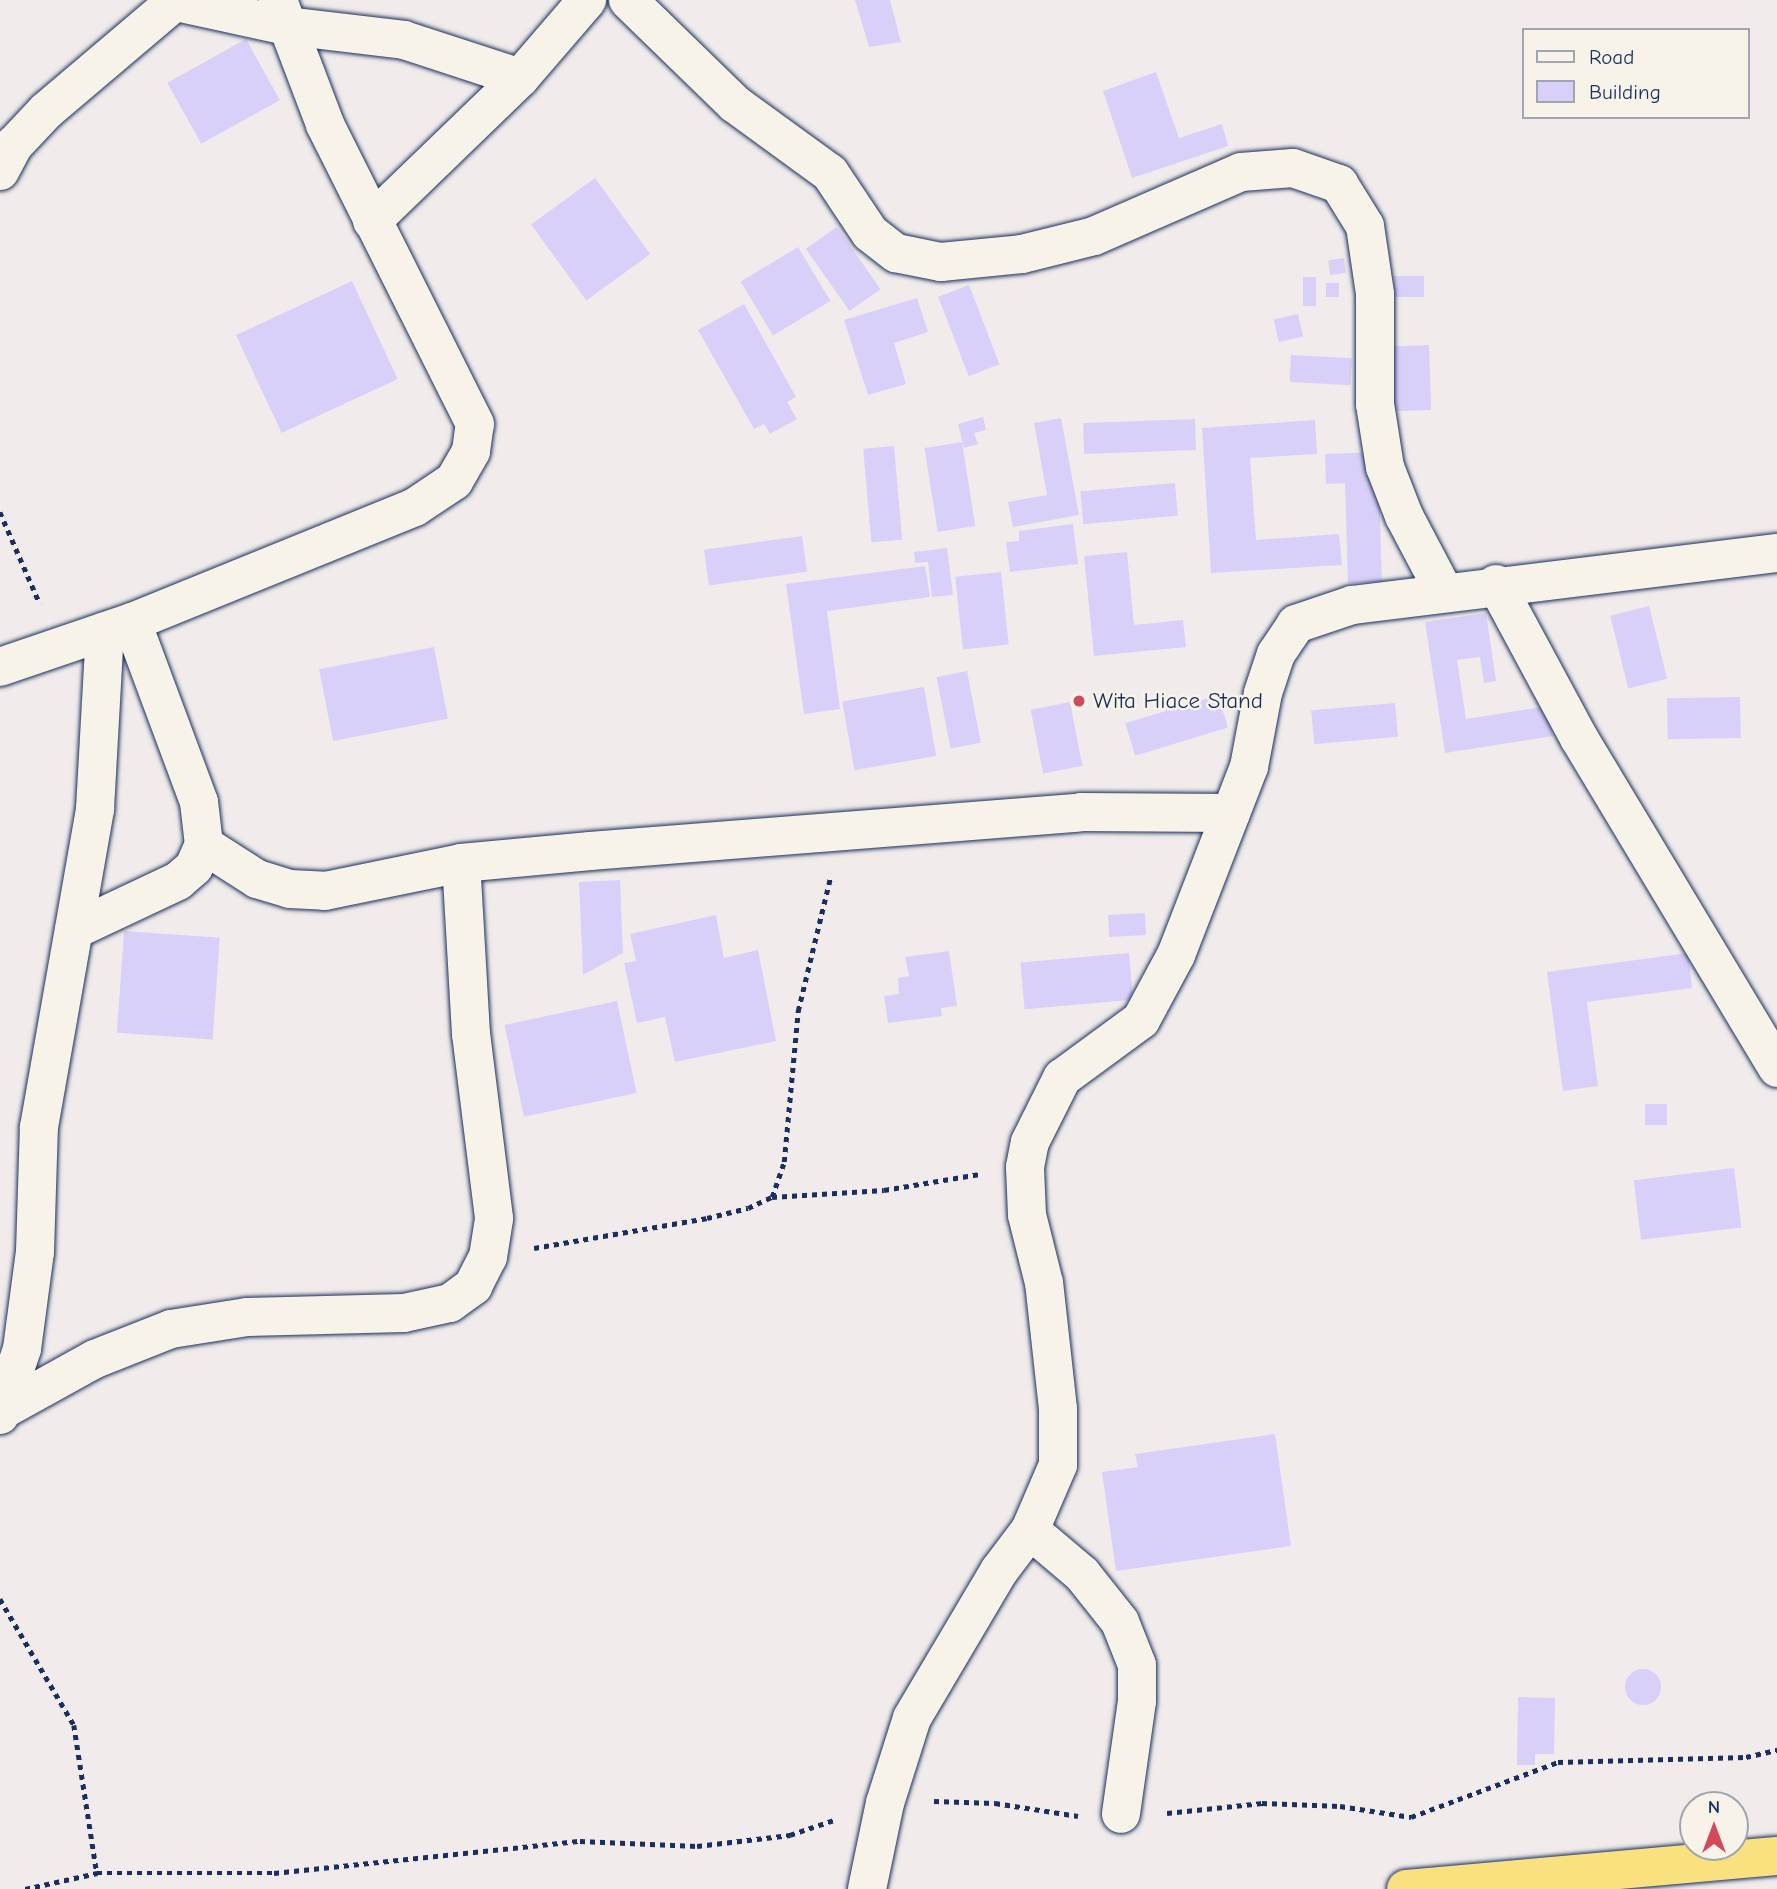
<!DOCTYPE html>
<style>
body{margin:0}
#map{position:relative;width:1777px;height:1889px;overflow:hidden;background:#f1eceb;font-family:"Comic Neue",sans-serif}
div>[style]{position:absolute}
.building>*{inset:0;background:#d9d0f9;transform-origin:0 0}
.round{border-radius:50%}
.path>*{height:4.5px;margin-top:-2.25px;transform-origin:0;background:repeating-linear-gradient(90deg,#1b2f5e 0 5px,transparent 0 10px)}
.roads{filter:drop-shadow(0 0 2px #1b2f5e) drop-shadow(0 0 2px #1b2f5e)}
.street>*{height:38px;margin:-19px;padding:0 19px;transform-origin:19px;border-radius:19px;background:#f7f3e8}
.highway>*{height:38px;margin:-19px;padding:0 19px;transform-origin:19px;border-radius:19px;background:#fae180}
.dots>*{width:19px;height:19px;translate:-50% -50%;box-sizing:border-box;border:4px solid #f7f3e8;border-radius:50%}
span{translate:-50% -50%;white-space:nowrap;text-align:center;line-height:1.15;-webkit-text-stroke:5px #f7f3e8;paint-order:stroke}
.poi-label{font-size:23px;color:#1b2f5e}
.left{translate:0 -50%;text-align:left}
.legend{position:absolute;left:1522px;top:28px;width:228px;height:91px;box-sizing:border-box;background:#f7f3e8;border:2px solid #9fa5b1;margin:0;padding:9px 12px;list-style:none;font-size:21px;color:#1b2f5e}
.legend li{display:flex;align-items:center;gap:14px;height:35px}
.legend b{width:35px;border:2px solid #9fa5b1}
.north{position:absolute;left:1679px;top:1791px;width:70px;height:70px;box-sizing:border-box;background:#f7f3e8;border:2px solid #9fa5b1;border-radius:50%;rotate:0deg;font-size:19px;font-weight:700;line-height:28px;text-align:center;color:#1b2f5e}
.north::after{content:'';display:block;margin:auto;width:24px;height:32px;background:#d1495b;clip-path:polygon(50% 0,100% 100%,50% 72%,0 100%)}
</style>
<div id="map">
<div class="building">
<i style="clip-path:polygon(855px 0,890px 0,901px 42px,869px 47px)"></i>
<i style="left:246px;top:39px;width:70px;height:90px;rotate:61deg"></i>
<i style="clip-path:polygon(1156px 72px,1179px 138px,1222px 124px,1228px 146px,1132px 178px,1103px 91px)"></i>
<i style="left:595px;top:178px;width:94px;height:79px;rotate:54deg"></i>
<i style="left:837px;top:227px;width:76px;height:38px;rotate:55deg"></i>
<i style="left:798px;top:247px;width:63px;height:67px;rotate:59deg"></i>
<i style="left:1344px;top:258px;width:15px;height:16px;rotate:82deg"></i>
<i style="left:1394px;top:276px;width:30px;height:21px"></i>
<i style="left:1303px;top:277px;width:13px;height:29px"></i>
<i style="left:352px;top:281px;width:108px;height:128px;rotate:65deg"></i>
<i style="left:1326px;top:283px;width:13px;height:14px"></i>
<i style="left:969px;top:285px;width:85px;height:33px;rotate:69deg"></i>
<i style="clip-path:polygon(917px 298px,928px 332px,894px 343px,906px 384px,868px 395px,844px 320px)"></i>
<i style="clip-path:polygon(744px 304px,796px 397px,787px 402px,797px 419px,770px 434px,764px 424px,754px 429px,698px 330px)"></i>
<i style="left:1298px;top:314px;width:23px;height:25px;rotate:77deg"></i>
<i style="left:1429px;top:345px;width:65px;height:40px;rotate:88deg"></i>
<i style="left:1291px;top:355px;width:61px;height:27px;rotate:3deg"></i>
<i style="clip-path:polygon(983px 417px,986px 430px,974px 433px,978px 444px,964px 448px,958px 424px)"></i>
<i style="clip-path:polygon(1061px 418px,1079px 515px,1013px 527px,1008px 502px,1047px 495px,1034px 423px)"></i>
<i style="left:1195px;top:419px;width:31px;height:112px;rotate:88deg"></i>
<i style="clip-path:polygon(1315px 420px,1317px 454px,1250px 458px,1256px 540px,1339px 534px,1342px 565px,1211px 573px,1202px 428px)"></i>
<i style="left:962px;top:442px;width:85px;height:38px;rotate:81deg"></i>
<i style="left:894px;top:446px;width:94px;height:31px;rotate:85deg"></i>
<i style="clip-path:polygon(1378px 452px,1382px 582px,1348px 583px,1345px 483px,1326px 484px,1325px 454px)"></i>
<i style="left:1175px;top:483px;width:33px;height:95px;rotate:85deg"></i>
<i style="clip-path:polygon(1073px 524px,1078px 564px,1010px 572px,1006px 542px,1019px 541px,1019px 531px)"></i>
<i style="left:802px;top:536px;width:36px;height:99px;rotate:82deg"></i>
<i style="clip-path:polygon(947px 548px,953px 595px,932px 597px,928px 562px,915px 563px,914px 552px)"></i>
<i style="clip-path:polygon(1127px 552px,1134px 625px,1183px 620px,1186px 647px,1094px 656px,1084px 556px)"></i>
<i style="clip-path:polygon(925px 566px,930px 597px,827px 611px,840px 709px,804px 714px,786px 584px)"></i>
<i style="left:1001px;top:572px;width:73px;height:46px;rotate:84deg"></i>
<i style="left:1649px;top:606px;width:75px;height:40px;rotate:76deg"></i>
<i style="clip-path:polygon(1486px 613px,1496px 681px,1484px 683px,1480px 657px,1457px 660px,1466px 719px,1548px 706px,1553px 736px,1445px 753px,1425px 622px)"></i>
<i style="left:434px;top:647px;width:73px;height:117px;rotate:79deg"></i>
<i style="left:967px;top:671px;width:73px;height:31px;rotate:79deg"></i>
<i style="left:924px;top:687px;width:70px;height:83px;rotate:80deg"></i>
<i style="left:1218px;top:695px;width:34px;height:97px;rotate:73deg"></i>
<i style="left:1740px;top:697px;width:41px;height:73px;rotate:89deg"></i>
<i style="left:1070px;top:702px;width:65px;height:40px;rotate:79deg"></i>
<i style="left:1395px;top:703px;width:34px;height:84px;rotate:85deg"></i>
<i style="clip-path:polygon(620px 880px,623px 953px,583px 975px,579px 882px)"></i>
<i style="left:1145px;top:913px;width:22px;height:37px;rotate:87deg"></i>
<i style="clip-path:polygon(716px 915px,724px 958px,758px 950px,776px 1041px,675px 1062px,665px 1017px,637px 1023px,624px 963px,636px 961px,630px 934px)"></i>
<i style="left:124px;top:931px;width:96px;height:102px;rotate:4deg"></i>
<i style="clip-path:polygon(949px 951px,957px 1006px,941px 1008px,942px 1016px,888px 1023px,884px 996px,899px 994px,898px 978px,909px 976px,905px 957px)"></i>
<i style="left:1129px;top:953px;width:47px;height:109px;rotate:85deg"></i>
<i style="clip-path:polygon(1688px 953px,1692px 988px,1587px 1002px,1598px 1086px,1563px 1091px,1547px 972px)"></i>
<i style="left:617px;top:1001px;width:94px;height:115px;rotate:78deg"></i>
<i style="left:1645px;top:1104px;width:22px;height:21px"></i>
<i style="left:1734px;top:1168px;width:60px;height:101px;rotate:83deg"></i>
<i style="clip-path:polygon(1275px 1434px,1291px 1546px,1116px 1571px,1102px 1472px,1138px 1467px,1135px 1454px)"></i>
<i class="round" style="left:1625px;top:1669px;width:36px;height:36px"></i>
<i style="clip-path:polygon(1518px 1697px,1555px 1698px,1554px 1754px,1535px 1754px,1535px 1765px,1517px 1765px)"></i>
</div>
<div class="path">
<i style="left:0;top:512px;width:100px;rotate:66.5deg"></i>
<i style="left:772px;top:1197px;width:112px;rotate:-3.6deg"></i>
<i style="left:884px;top:1190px;width:97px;rotate:-9.5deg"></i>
<i style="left:534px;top:1248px;width:176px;rotate:-9.8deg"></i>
<i style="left:707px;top:1218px;width:42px;rotate:-13.7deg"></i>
<i style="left:748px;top:1208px;width:26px;rotate:-25deg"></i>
<i style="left:772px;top:1197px;width:37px;rotate:-71deg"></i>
<i style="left:784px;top:1162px;width:152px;rotate:-84.7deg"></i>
<i style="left:798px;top:1011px;width:136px;rotate:-76.4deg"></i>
<i style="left:0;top:1599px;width:146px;rotate:59.6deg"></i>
<i style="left:74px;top:1725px;width:150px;rotate:81.2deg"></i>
<i style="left:934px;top:1801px;width:61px;rotate:1.9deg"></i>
<i style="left:995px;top:1803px;width:84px;rotate:8.9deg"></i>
<i style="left:1167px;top:1813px;width:96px;rotate:-6deg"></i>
<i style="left:1262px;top:1803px;width:78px;rotate:2.2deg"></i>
<i style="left:1340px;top:1806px;width:72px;rotate:8.8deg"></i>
<i style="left:1411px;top:1817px;width:157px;rotate:-20.5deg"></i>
<i style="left:1558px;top:1762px;width:188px;rotate:-1.5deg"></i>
<i style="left:1746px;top:1757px;width:32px;rotate:-13deg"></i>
<i style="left:25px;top:1889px;width:74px;rotate:-12.5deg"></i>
<i style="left:97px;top:1873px;width:177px"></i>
<i style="left:274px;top:1873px;width:308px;rotate:-6deg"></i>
<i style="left:580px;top:1841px;width:117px;rotate:2.4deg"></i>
<i style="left:697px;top:1846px;width:94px;rotate:-6.7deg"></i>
<i style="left:790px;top:1835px;width:46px;rotate:-18.8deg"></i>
</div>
<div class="roads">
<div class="street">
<i style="left:628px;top:0;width:149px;rotate:44.2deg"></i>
<i style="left:735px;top:104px;width:117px;rotate:36deg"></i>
<i style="left:830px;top:173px;width:72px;rotate:56.3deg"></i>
<i style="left:870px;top:233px;width:33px;rotate:38deg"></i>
<i style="left:896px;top:253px;width:46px;rotate:11.3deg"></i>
<i style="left:941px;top:262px;width:81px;rotate:-5.6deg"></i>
<i style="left:1022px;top:254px;width:74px;rotate:-14deg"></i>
<i style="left:1094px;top:236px;width:160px;rotate:-23.5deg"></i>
<i style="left:1241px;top:172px;width:52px;rotate:-4.4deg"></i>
<i style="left:1293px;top:168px;width:49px;rotate:19.2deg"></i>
<i style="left:1339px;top:184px;width:49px;rotate:58.2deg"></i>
<i style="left:1365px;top:226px;width:69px;rotate:81.6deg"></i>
<i style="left:1375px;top:294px;width:110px;rotate:90deg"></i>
<i style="left:1375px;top:404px;width:64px;rotate:81deg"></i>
<i style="left:1385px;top:467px;width:53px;rotate:68.8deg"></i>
<i style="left:1404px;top:516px;width:86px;rotate:62.2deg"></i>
<i style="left:176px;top:2px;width:114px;rotate:12.2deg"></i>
<i style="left:287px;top:26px;width:118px;rotate:6.8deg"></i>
<i style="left:404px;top:40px;width:122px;rotate:18.1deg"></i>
<i style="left:0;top:171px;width:30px;rotate:-62deg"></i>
<i style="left:14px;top:145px;width:47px;rotate:-46.7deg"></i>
<i style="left:46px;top:111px;width:172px;rotate:-40.3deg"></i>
<i style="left:372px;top:221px;width:206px;rotate:-44deg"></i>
<i style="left:520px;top:78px;width:103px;rotate:-49.3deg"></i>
<i style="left:1496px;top:584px;width:175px;rotate:61.7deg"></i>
<i style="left:1579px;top:738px;width:385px;rotate:59deg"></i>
<i style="left:0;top:667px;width:139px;rotate:-18.8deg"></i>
<i style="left:132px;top:622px;width:305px;rotate:-22.1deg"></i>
<i style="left:415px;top:507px;width:47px;rotate:-33.7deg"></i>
<i style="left:454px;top:481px;width:34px;rotate:-60deg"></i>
<i style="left:471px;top:451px;width:27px;rotate:-82deg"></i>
<i style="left:475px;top:424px;width:335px;rotate:-116.6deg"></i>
<i style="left:325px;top:124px;width:133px;rotate:-110.8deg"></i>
<i style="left:204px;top:845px;width:63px;rotate:32.7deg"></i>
<i style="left:257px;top:879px;width:34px;rotate:17deg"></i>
<i style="left:290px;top:889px;width:35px;rotate:3deg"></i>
<i style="left:325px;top:891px;width:139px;rotate:-11.6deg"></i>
<i style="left:461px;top:863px;width:130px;rotate:-5.3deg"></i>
<i style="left:590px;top:851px;width:493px;rotate:-4.5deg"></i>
<i style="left:1081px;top:812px;width:150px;rotate:0.4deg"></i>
<i style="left:74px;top:930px;width:115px;rotate:-25.2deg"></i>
<i style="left:178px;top:881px;width:21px;rotate:-41deg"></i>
<i style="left:194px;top:867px;width:24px;rotate:-66deg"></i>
<i style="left:204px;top:845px;width:43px;rotate:-96.6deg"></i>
<i style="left:199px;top:802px;width:192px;rotate:-110.4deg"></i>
<i style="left:1px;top:1411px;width:107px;rotate:-29deg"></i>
<i style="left:95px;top:1359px;width:82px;rotate:-21.5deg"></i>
<i style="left:171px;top:1329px;width:77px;rotate:-9deg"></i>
<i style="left:247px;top:1317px;width:157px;rotate:-1.5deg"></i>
<i style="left:404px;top:1313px;width:47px;rotate:-12.3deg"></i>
<i style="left:450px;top:1303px;width:29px;rotate:-36deg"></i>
<i style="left:473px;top:1286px;width:33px;rotate:-63deg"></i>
<i style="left:488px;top:1257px;width:39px;rotate:-81deg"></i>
<i style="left:494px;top:1218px;width:185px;rotate:-97.1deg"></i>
<i style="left:471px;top:1034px;width:171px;rotate:-93.3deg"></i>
<i style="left:0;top:1415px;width:70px;rotate:-71.6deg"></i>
<i style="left:22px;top:1349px;width:98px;rotate:-82.4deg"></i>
<i style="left:35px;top:1252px;width:125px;rotate:-88.2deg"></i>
<i style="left:39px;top:1127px;width:323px;rotate:-80deg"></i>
<i style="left:95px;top:809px;width:178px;rotate:-86.8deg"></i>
<i style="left:1030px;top:1530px;width:68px;rotate:40.2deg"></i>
<i style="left:1082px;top:1574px;width:61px;rotate:51.6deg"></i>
<i style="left:1120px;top:1622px;width:46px;rotate:68.4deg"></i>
<i style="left:1137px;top:1665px;width:36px;rotate:90deg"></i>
<i style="left:1137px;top:1701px;width:114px;rotate:98.1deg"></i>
<i style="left:867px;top:1889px;width:88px;rotate:-78.2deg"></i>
<i style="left:885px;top:1803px;width:89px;rotate:-72.4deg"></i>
<i style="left:912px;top:1718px;width:171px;rotate:-59.4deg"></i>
<i style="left:999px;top:1571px;width:51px;rotate:-52.9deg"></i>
<i style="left:1030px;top:1530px;width:71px;rotate:-66.7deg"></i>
<i style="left:1058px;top:1465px;width:56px;rotate:-90deg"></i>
<i style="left:1058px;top:1409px;width:127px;rotate:-96.3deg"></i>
<i style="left:1044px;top:1283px;width:70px;rotate:-104deg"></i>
<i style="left:1027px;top:1215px;width:48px;rotate:-92.4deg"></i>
<i style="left:1025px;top:1167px;width:25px;rotate:-79deg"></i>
<i style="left:1030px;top:1142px;width:72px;rotate:-63.4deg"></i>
<i style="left:1062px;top:1078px;width:98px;rotate:-36.3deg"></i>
<i style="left:1141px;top:1020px;width:74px;rotate:-61.7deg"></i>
<i style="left:1176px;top:955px;width:202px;rotate:-68.8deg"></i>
<i style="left:1249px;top:767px;width:75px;rotate:-79.3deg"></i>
<i style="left:1263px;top:693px;width:41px;rotate:-71.6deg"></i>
<i style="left:1276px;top:654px;width:36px;rotate:-56deg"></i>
<i style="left:1296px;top:624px;width:59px;rotate:-18.7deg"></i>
<i style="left:1352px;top:605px;width:428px;rotate:-7deg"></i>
</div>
<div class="highway">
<i style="left:1406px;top:1889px;width:372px;rotate:-5.1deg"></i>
</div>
</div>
<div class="dots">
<i style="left:1079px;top:701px;background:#d1495b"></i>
</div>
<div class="poi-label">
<span class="left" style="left:1093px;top:701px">Wita Hiace Stand</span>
</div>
<ul class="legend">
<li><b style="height:9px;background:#f7f3e8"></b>Road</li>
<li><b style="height:19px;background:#d9d0f9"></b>Building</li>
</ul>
<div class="north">N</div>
</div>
